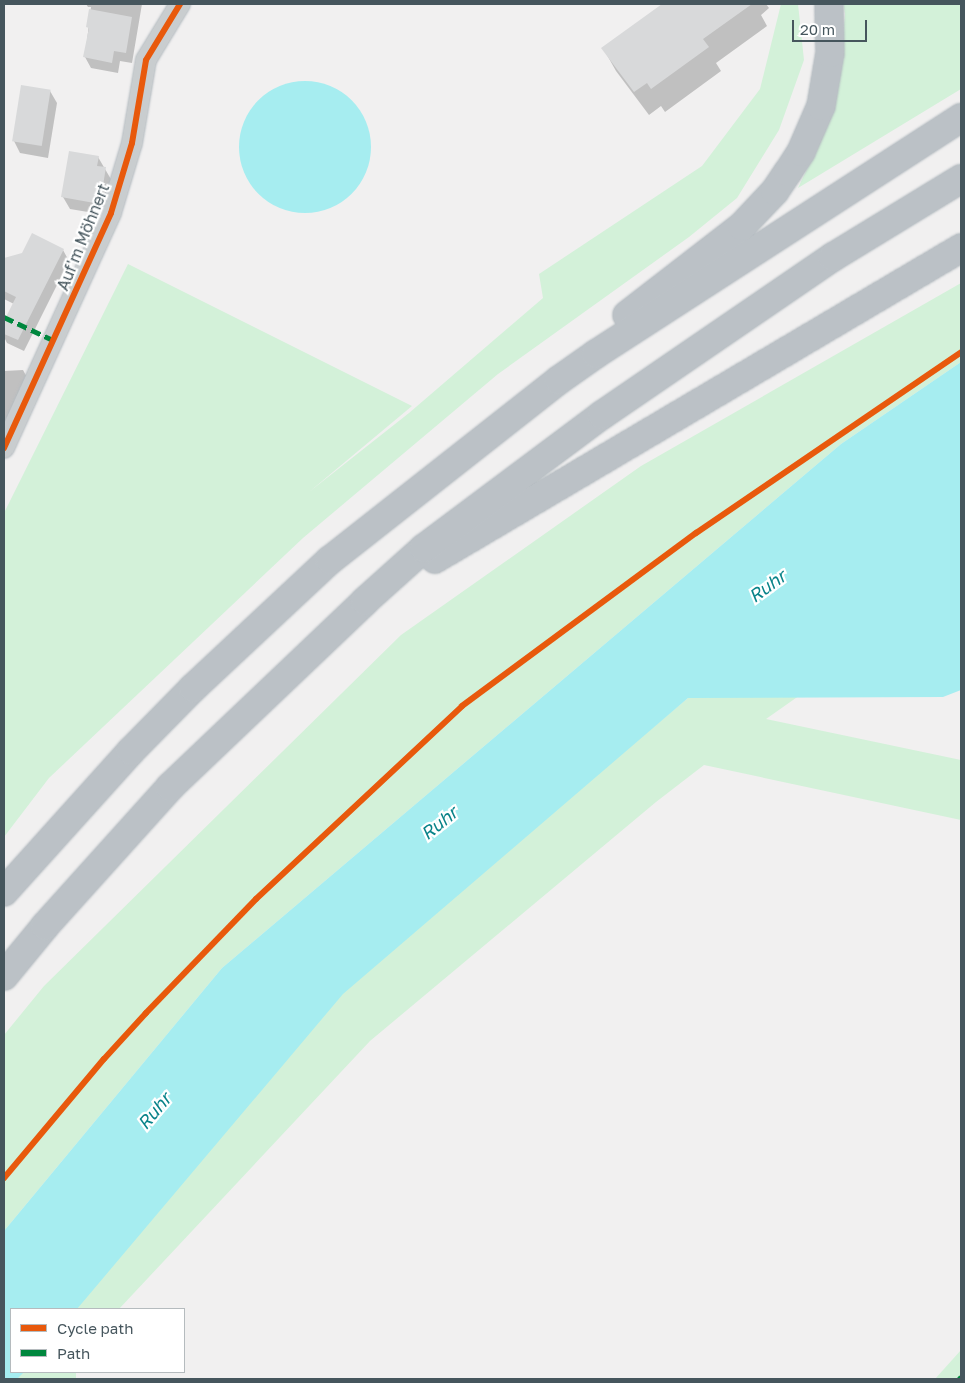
<!DOCTYPE html>
<meta charset="utf-8">
<style>
body{margin:0}
#map{position:relative;width:965px;height:1383px;overflow:hidden;background:#f1f0f0;font-family:"Golos Text",sans-serif}
div>[style]{position:absolute}
.green>*{inset:0;background:#d3f1d9;transform-origin:0 0}
.water>*{inset:0;background:#a6edf0}
.round{border-radius:50%}
.shadow>*{inset:0;background:#0003}
.building>*{inset:0;background:#d8d9da;transform-origin:0 0}
.roads{filter:drop-shadow(0 0 1px #b4bbc0) drop-shadow(0 0 1px #b4bbc0)}
.street>*{height:20px;margin:-10px;padding:0 10px;transform-origin:10px;border-radius:10px;background:#c9cdcf}
.highway>*{height:28px;margin:-14px;padding:0 14px;transform-origin:14px;border-radius:14px;background:#bbc1c6}
.quiet>*{height:5px;margin-top:-2.5px;transform-origin:0;background:repeating-linear-gradient(90deg,#00873e 0 10px,transparent 0 15px)}
.cycleway>*{height:6px;margin:-3px;padding:0 3px;transform-origin:3px;border-radius:3px;background:#e8590c}
span{translate:-50% -50%;white-space:nowrap;text-align:center;line-height:1.15;-webkit-text-stroke:4.5px #fff;paint-order:stroke}
.street-label{font-size:16px;color:#46565d}
.water-label{font-size:18px;color:#088389;font-style:italic}
.frame{position:absolute;inset:0;border:5px solid #46565d;pointer-events:none}
.legend{position:absolute;left:10px;top:1308px;width:175px;height:65px;box-sizing:border-box;background:#fff;border:1px solid #b5bbbe;margin:0;padding:6px 9px;list-style:none;font-size:15px;color:#46565d}
.legend li{display:flex;align-items:center;gap:10px;height:25px}
.legend b{width:25px;border:1px solid #b5bbbe}
.scale{position:absolute;left:792px;top:20px;width:75px;height:22px;box-sizing:border-box;border:2px solid #46565d;border-top:0;padding-left:6px;font-size:15px;line-height:18px;white-space:nowrap;color:#46565d;-webkit-text-stroke:4px #fff;paint-order:stroke}
</style>
<div id="map">
<div class="green">
<i style="clip-path:polygon(781px 4px,798px 4px,804px 60px,779px 130px,737px 198px,689px 237px,498px 374px,303px 538px,49px 778px,4px 837px,4px 513px,128px 264px,412px 406px,309px 492px,409px 413px,543px 298px,539px 274px,702px 166px,760px 89px)"></i>
<i style="clip-path:polygon(843px 4px,961px 4px,961px 89px,798px 188px,822px 137px,837px 90px,845px 14px)"></i>
<i style="clip-path:polygon(961px 283px,961px 362px,841px 444px,222px 968px,4px 1231px,4px 1035px,44px 986px,401px 635px,641px 466px)"></i>
<i style="clip-path:polygon(958px 584px,766px 719px,961px 760px,961px 820px,704px 765px,656px 802px,370px 1041px,119px 1309px,49px 1309px,241px 1073px,688px 698px)"></i>
<i style="clip-path:polygon(961px 1350px,961px 1379px,935px 1379px)"></i>
<i style="left:12px;top:1372px;width:64px;height:8px"></i>
</div>
<div class="water">
<i class="round" style="left:239px;top:81px;width:132px;height:132px"></i>
<i style="clip-path:polygon(961px 362px,961px 690px,943px 697px,688px 698px,343px 994px,77px 1309px,11px 1309px,11px 1372px,24px 1372px,17px 1379px,4px 1379px,4px 1231px,222px 968px,841px 444px)"></i>
</div>
<div class="shadow">
<i style="clip-path:polygon(86px 4px,142px 4px,132px 63px,120px 61px,118px 73px,91px 68px,85px 57px,91px 7px,88px 7px)"></i>
<i style="clip-path:polygon(664px 4px,766px 4px,769px 8px,761px 15px,767px 26px,716px 63px,721px 71px,665px 112px,661px 106px,649px 115px,616px 71px,603px 48px)"></i>
<i style="clip-path:polygon(50px 91px,57px 103px,48px 158px,20px 153px,14px 141px)"></i>
<i style="clip-path:polygon(98px 157px,112px 181px,106px 215px,70px 209px,63px 197px)"></i>
<i style="clip-path:polygon(63px 250px,69px 261px,24px 351px,7px 343px,4px 337px,4px 324px,14px 304px,4px 299px,4px 263px,6px 259px)"></i>
<i style="clip-path:polygon(23px 370px,29px 381px,4px 428px,4px 371px)"></i>
</div>
<div class="building">
<i style="clip-path:polygon(662px 4px,752px 4px,703px 39px,709px 47px,651px 89px,647px 83px,634px 92px,601px 48px)"></i>
<i style="clip-path:polygon(89px 9px,132px 17px,126px 53px,114px 51px,112px 63px,83px 57px,89px 28px,86px 27px)"></i>
<i style="left:21px;top:85px;width:30px;height:57px;rotate:9deg"></i>
<i style="clip-path:polygon(69px 151px,99px 156px,97px 166px,106px 167px,100px 204px,61px 197px)"></i>
<i style="clip-path:polygon(32px 233px,64px 249px,18px 340px,4px 334px,4px 321px,16px 297px,4px 291px,4px 258px,22px 253px)"></i>
</div>
<div class="roads">
<div class="street">
<i style="left:4px;top:448px;width:258px;rotate:-65.5deg"></i>
<i style="left:111px;top:213px;width:73px;rotate:-73.3deg"></i>
<i style="left:132px;top:143px;width:84px;rotate:-80.4deg"></i>
<i style="left:146px;top:60px;width:66px;rotate:-58.7deg"></i>
</div>
<div class="highway">
<i style="left:627px;top:315px;width:145px;rotate:-37.7deg"></i>
<i style="left:742px;top:226px;width:48px;rotate:-46.7deg"></i>
<i style="left:775px;top:191px;width:23px;rotate:-56deg"></i>
<i style="left:788px;top:172px;width:24px;rotate:-57deg"></i>
<i style="left:801px;top:152px;width:50px;rotate:-66.5deg"></i>
<i style="left:821px;top:106px;width:54px;rotate:-80.4deg"></i>
<i style="left:830px;top:53px;width:49px;rotate:-91.2deg"></i>
<i style="left:435px;top:559px;width:611px;rotate:-30.59deg"></i>
<i style="left:4px;top:892px;width:190px;rotate:-48deg"></i>
<i style="left:131px;top:751px;width:88px;rotate:-45.5deg"></i>
<i style="left:193px;top:688px;width:187px;rotate:-43.1deg"></i>
<i style="left:330px;top:560px;width:291px;rotate:-38.2deg"></i>
<i style="left:559px;top:380px;width:45px;rotate:-35.1deg"></i>
<i style="left:596px;top:354px;width:435px;rotate:-32.9deg"></i>
<i style="left:4px;top:976px;width:65px;rotate:-50.6deg"></i>
<i style="left:45px;top:926px;width:187px;rotate:-48deg"></i>
<i style="left:170px;top:787px;width:269px;rotate:-43.6deg"></i>
<i style="left:365px;top:601px;width:79px;rotate:-41.9deg"></i>
<i style="left:424px;top:548px;width:222px;rotate:-36.8deg"></i>
<i style="left:602px;top:415px;width:280px;rotate:-34.4deg"></i>
<i style="left:833px;top:257px;width:150px;rotate:-31.4deg"></i>
</div>
</div>
<div class="quiet">
<i style="left:4px;top:317px;width:54px;rotate:25.1deg"></i>
<i style="left:959px;top:1379px;width:3px;rotate:-45deg"></i>
</div>
<div class="cycleway">
<i style="left:4px;top:448px;width:258px;rotate:-65.5deg"></i>
<i style="left:111px;top:213px;width:73px;rotate:-73.3deg"></i>
<i style="left:132px;top:143px;width:84px;rotate:-80.4deg"></i>
<i style="left:146px;top:60px;width:66px;rotate:-58.7deg"></i>
<i style="left:4px;top:1178px;width:155px;rotate:-50deg"></i>
<i style="left:104px;top:1059px;width:62px;rotate:-47.6deg"></i>
<i style="left:146px;top:1013px;width:158px;rotate:-46deg"></i>
<i style="left:256px;top:899px;width:282px;rotate:-43.1deg"></i>
<i style="left:462px;top:706px;width:291px;rotate:-36.5deg"></i>
<i style="left:696px;top:533px;width:321px;rotate:-34.3deg"></i>
</div>
<div class="street-label">
<span style="left:83px;top:237px;rotate:-68deg">Auf'm Möhnert</span>
</div>
<div class="water-label">
<span style="left:767px;top:586px;rotate:-36deg">Ruhr</span>
<span style="left:439px;top:823px;rotate:-39deg">Ruhr</span>
<span style="left:154px;top:1111px;rotate:-50deg">Ruhr</span>
</div>
<div class="frame"></div>
<ul class="legend">
<li><b style="height:6px;background:#e8590c"></b>Cycle path</li>
<li><b style="height:6px;background:#00873e"></b>Path</li>
</ul>
<div class="scale">20 m</div>
</div>
